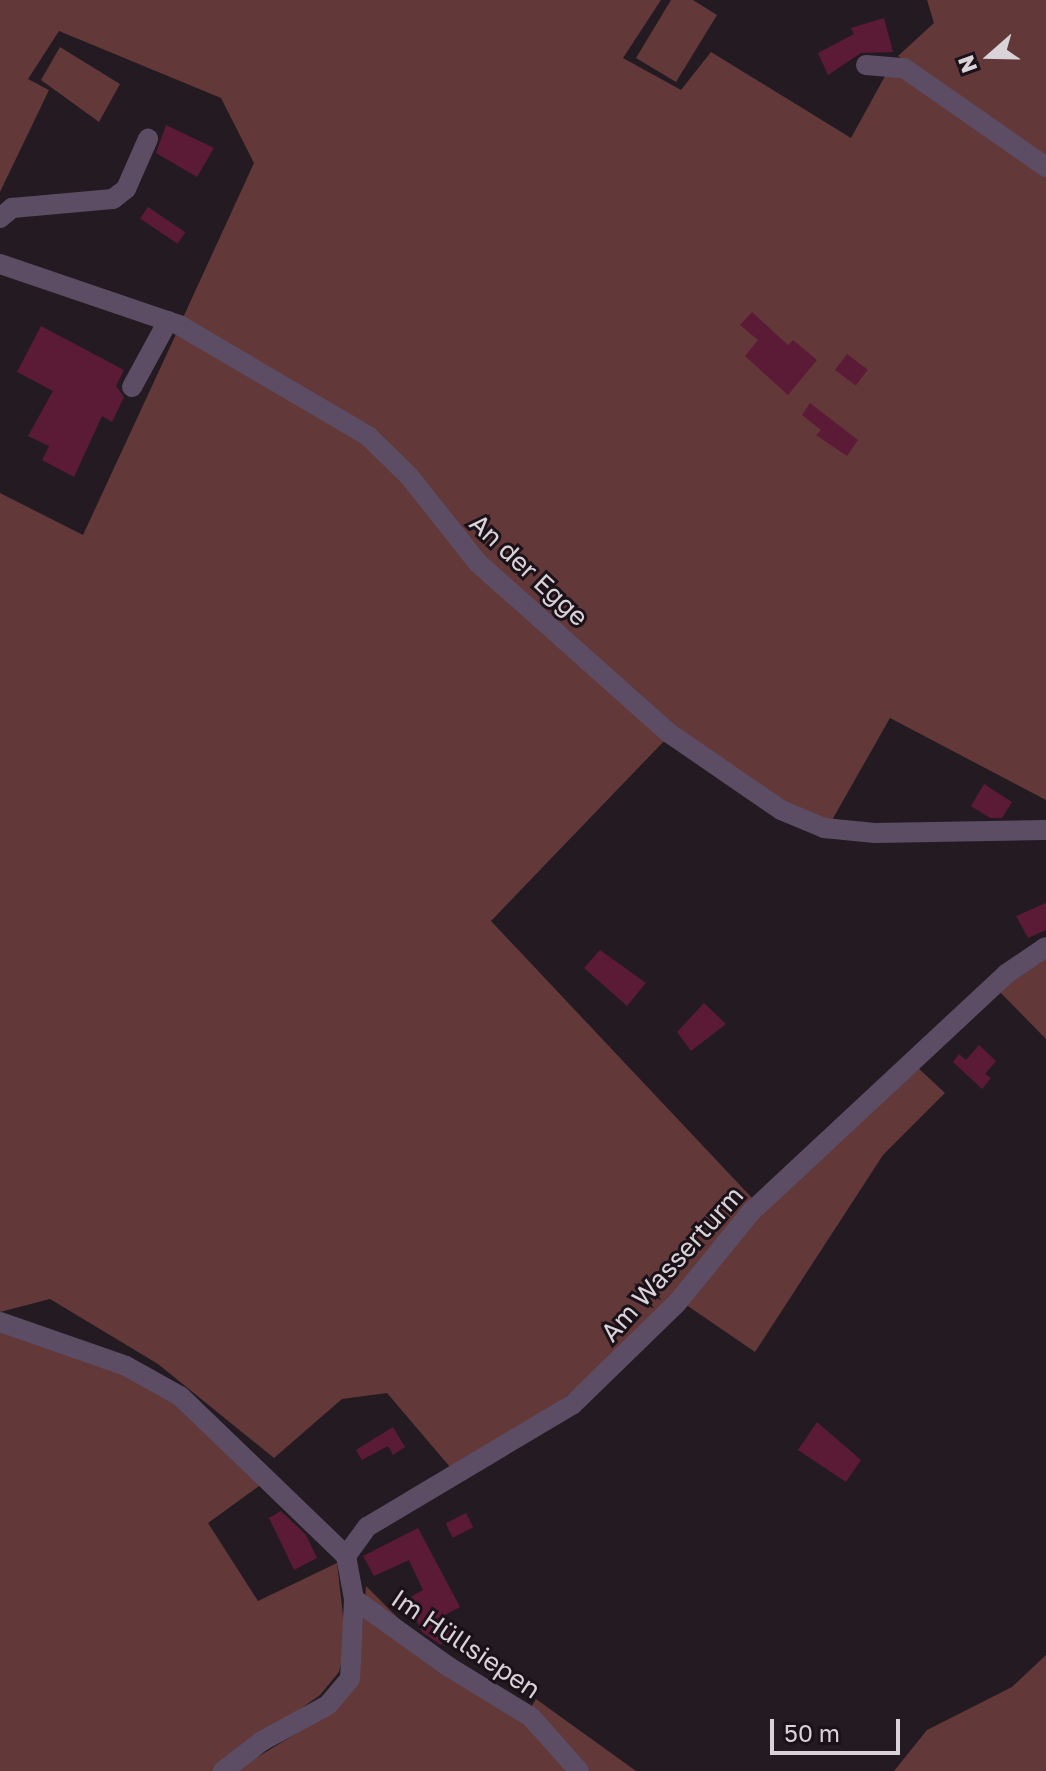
<!DOCTYPE html>
<meta charset="utf-8">
<style>
body{margin:0}
#map{position:relative;width:1046px;height:1771px;overflow:hidden;background:#231b21;font-family:"Golos Text",sans-serif}
div>[style]{position:absolute}
.green>*{inset:0;background:#623839}
.building>*{inset:0;background:#5b1b37;transform-origin:0 0}
.minor>*{height:20px;margin:-10px;padding:0 10px;transform-origin:10px;border-radius:10px;background:#5c4d65}
span{translate:-50% -50%;white-space:nowrap;text-align:center;line-height:1.15;-webkit-text-stroke:6px #1a1218;paint-order:stroke}
.street-label{font-size:26px;color:#d9d3d7}
.north{position:absolute;left:950px;top:16px;width:80px;height:80px;-webkit-text-stroke:6px #1a1218;paint-order:stroke;rotate:250deg;font-size:22px;font-weight:700;line-height:32px;text-align:center;color:#d9d3d7}
.north::after{content:'';display:block;margin:auto;width:28px;height:36px;background:#d9d3d7;clip-path:polygon(50% 0,100% 100%,50% 72%,0 100%)}
.scale{position:absolute;left:770px;top:1719px;width:130px;height:36px;box-sizing:border-box;border:4px solid #d9d3d7;border-top:0;padding-left:10px;font-size:24px;line-height:28px;white-space:nowrap;color:#d9d3d7;-webkit-text-stroke:6px #1a1218;paint-order:stroke}
</style>
<div id="map">
<div class="green">
<i style="clip-path:polygon(0 0,661px 0,623px 58px,681px 90px,711px 52px,851px 138px,890px 67px,1046px 175px,1046px 800px,890px 718px,823px 836px,673px 732px,480px 560px,416px 479px,181px 322px,254px 163px,221px 98px,59px 31px,28px 79px,49px 90px,0 192px)"></i>
<i style="clip-path:polygon(671px 0,693px 0,717px 15px,676px 82px,636px 58px)"></i>
<i style="clip-path:polygon(927px 0,1046px 0,1046px 161px,898px 56px,934px 23px)"></i>
<i style="clip-path:polygon(60px 47px,120px 84px,99px 122px,41px 80px)"></i>
<i style="clip-path:polygon(177px 332px,346px 428px,666px 739px,491px 921px,753px 1199px,660px 1314px,539px 1420px,450px 1467px,387px 1393px,342px 1399px,274px 1458px,158px 1364px,50px 1299px,0 1312px,0 493px,83px 535px)"></i>
<i style="clip-path:polygon(1046px 954px,1046px 1039px,997px 989px)"></i>
<i style="clip-path:polygon(916px 1066px,945px 1093px,883px 1155px,755px 1352px,685px 1304px,753px 1220px)"></i>
<i style="clip-path:polygon(0 1328px,53px 1342px,172px 1398px,266px 1481px,208px 1523px,258px 1601px,337px 1563px,346px 1642px,339px 1672px,320px 1695px,213px 1771px,0 1771px)"></i>
<i style="clip-path:polygon(366px 1586px,410px 1630px,527px 1714px,536px 1699px,636px 1771px,235px 1771px,333px 1711px,358px 1681px)"></i>
<i style="clip-path:polygon(1046px 1655px,1046px 1771px,894px 1771px,927px 1730px,1012px 1687px)"></i>
</div>
<div class="building">
<i style="clip-path:polygon(884px 18px,893px 52px,861px 53px,828px 75px,818px 53px,854px 34px,851px 28px)"></i>
<i style="clip-path:polygon(166px 125px,214px 148px,197px 177px,156px 153px)"></i>
<i style="left:148px;top:207px;width:45px;height:14px;rotate:34deg"></i>
<i style="clip-path:polygon(752px 312px,788px 345px,793px 340px,817px 360px,788px 395px,745px 356px,758px 340px,740px 325px)"></i>
<i style="clip-path:polygon(41px 326px,124px 370px,116px 386px,124px 397px,112px 422px,102px 416px,74px 477px,42px 460px,49px 446px,28px 436px,53px 391px,17px 372px)"></i>
<i style="left:847px;top:354px;width:26px;height:20px;rotate:37deg"></i>
<i style="clip-path:polygon(810px 403px,858px 440px,847px 456px,816px 435px,821px 430px,802px 415px)"></i>
<i style="clip-path:polygon(984px 784px,1012px 802px,1002px 818px,990px 818px,971px 806px)"></i>
<i style="clip-path:polygon(1046px 903px,1046px 930px,1028px 938px,1016px 916px)"></i>
<i style="clip-path:polygon(600px 950px,646px 983px,627px 1006px,584px 968px)"></i>
<i style="clip-path:polygon(704px 1003px,726px 1024px,691px 1051px,677px 1032px)"></i>
<i style="clip-path:polygon(979px 1045px,996px 1061px,985px 1074px,991px 1078px,982px 1089px,953px 1062px,959px 1054px,966px 1060px)"></i>
<i style="clip-path:polygon(817px 1422px,861px 1460px,846px 1482px,798px 1450px)"></i>
<i style="clip-path:polygon(393px 1427px,405px 1447px,393px 1455px,388px 1446px,362px 1460px,356px 1450px)"></i>
<i style="clip-path:polygon(281px 1511px,306px 1535px,317px 1558px,294px 1570px,269px 1518px)"></i>
<i style="left:466px;top:1513px;width:16px;height:23px;rotate:63deg"></i>
<i style="clip-path:polygon(418px 1528px,460px 1607px,435px 1620px,451px 1632px,441px 1645px,422px 1632px,407px 1599px,423px 1590px,409px 1560px,374px 1576px,363px 1556px)"></i>
</div>
<div class="minor">
<i style="left:866px;top:65px;width:38px;rotate:5deg"></i>
<i style="left:904px;top:68px;width:173px;rotate:34.9deg"></i>
<i style="left:0;top:218px;width:16px;rotate:-40deg"></i>
<i style="left:12px;top:208px;width:101px;rotate:-5.1deg"></i>
<i style="left:113px;top:199px;width:16px;rotate:-38deg"></i>
<i style="left:126px;top:189px;width:55px;rotate:-66.3deg"></i>
<i style="left:0;top:264px;width:189px;rotate:18.8deg"></i>
<i style="left:179px;top:325px;width:219px;rotate:30.4deg"></i>
<i style="left:368px;top:436px;width:57px;rotate:44.3deg"></i>
<i style="left:409px;top:476px;width:111px;rotate:51.6deg"></i>
<i style="left:478px;top:563px;width:256px;rotate:41.7deg"></i>
<i style="left:669px;top:733px;width:136px;rotate:34.5deg"></i>
<i style="left:781px;top:810px;width:47px;rotate:22.7deg"></i>
<i style="left:824px;top:828px;width:51px;rotate:5.6deg"></i>
<i style="left:875px;top:833px;width:171px;rotate:-1deg"></i>
<i style="left:132px;top:387px;width:75px;rotate:-61.4deg"></i>
<i style="left:0;top:1322px;width:133px;rotate:19.2deg"></i>
<i style="left:126px;top:1366px;width:62px;rotate:29.1deg"></i>
<i style="left:180px;top:1396px;width:231px;rotate:43.9deg"></i>
<i style="left:354px;top:1599px;width:117px;rotate:35.6deg"></i>
<i style="left:449px;top:1667px;width:96px;rotate:31.4deg"></i>
<i style="left:531px;top:1717px;width:72px;rotate:48.4deg"></i>
<i style="left:223px;top:1771px;width:49px;rotate:-37.6deg"></i>
<i style="left:262px;top:1741px;width:75px;rotate:-28.6deg"></i>
<i style="left:328px;top:1705px;width:34px;rotate:-50deg"></i>
<i style="left:350px;top:1679px;width:80px;rotate:-87.1deg"></i>
<i style="left:354px;top:1599px;width:44px;rotate:-100.5deg"></i>
<i style="left:346px;top:1556px;width:36px;rotate:-54deg"></i>
<i style="left:367px;top:1527px;width:239px;rotate:-30.8deg"></i>
<i style="left:572px;top:1405px;width:146px;rotate:-44.2deg"></i>
<i style="left:677px;top:1303px;width:117px;rotate:-50.9deg"></i>
<i style="left:751px;top:1212px;width:349px;rotate:-43deg"></i>
<i style="left:1006px;top:974px;width:48px;rotate:-34deg"></i>
</div>
<div class="street-label">
<span style="left:529px;top:570px;rotate:43deg">An der Egge</span>
<span style="left:672px;top:1264px;rotate:-48deg">Am Wasserturm</span>
<span style="left:466px;top:1644px;rotate:34deg">Im Hüllsiepen</span>
</div>
<div class="north">N</div>
<div class="scale">50 m</div>
</div>
